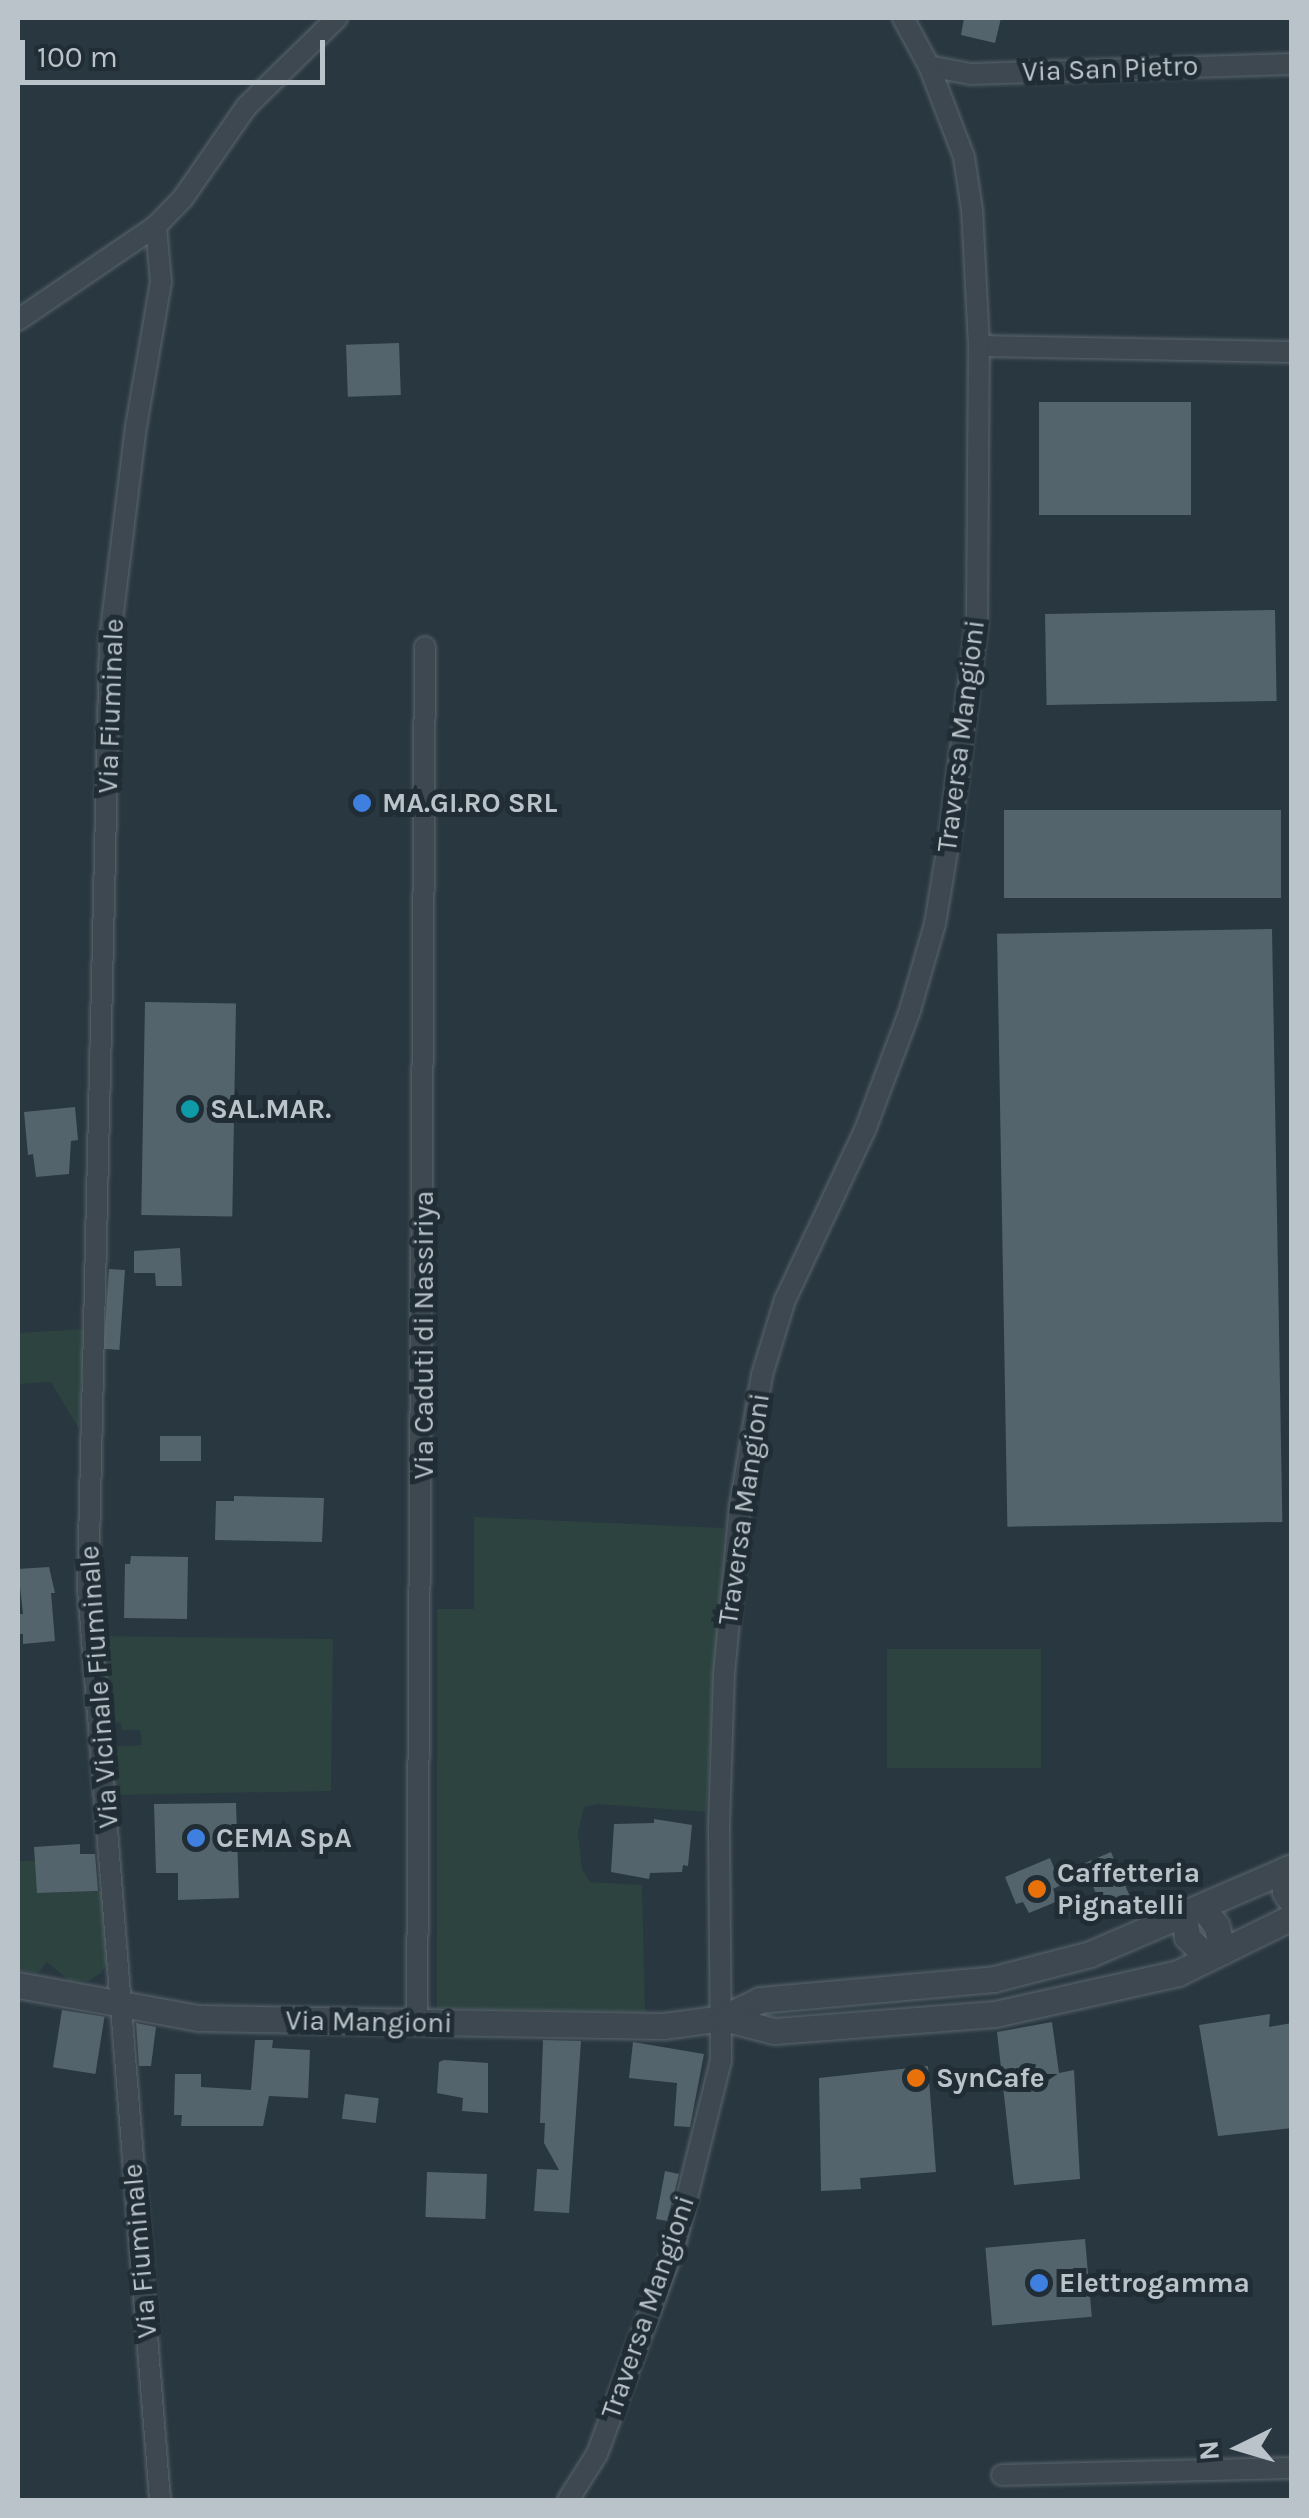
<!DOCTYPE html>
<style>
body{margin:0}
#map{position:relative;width:1309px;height:2518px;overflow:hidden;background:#293740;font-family:Karla,sans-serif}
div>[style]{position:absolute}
.green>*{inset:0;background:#2c4340;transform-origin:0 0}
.building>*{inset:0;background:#54646c;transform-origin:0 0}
.roads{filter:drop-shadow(0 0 2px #5b666d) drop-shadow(0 0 2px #5b666d)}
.minor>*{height:20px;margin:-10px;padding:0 10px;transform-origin:10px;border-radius:10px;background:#3d4850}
.tertiary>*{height:25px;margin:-12.5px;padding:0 12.5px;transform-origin:12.5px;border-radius:12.5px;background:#3d4850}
.dots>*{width:28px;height:28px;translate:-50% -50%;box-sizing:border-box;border:5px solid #212d35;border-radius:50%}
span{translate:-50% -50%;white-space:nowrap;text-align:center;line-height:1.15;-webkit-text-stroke:10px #212d35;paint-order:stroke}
.street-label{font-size:28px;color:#bac3ca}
.poi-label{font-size:28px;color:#bac3ca;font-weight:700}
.left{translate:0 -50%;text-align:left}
.frame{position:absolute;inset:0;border:20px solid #bac3ca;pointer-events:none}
.north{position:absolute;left:1189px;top:2398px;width:100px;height:100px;-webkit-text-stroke:8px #212d35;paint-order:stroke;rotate:265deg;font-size:28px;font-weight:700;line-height:40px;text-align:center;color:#bac3ca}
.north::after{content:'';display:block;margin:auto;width:35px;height:45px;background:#bac3ca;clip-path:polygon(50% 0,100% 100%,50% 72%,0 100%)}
.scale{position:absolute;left:20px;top:40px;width:305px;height:45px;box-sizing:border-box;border:5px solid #bac3ca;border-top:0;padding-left:12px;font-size:30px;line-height:35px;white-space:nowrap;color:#bac3ca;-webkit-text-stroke:8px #212d35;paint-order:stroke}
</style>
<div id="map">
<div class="green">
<i style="clip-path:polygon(85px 1329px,79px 1429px,51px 1382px,18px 1384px,18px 1333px)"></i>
<i style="clip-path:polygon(474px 1517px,724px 1528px,706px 1812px,597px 1804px,584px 1807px,578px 1833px,582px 1869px,590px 1882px,642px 1885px,645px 2012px,437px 2008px,437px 1609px,474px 1609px)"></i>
<i style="clip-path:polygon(98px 1636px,333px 1639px,331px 1791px,111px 1795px,107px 1747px,142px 1745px,140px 1730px,122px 1730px,121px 1722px,104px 1724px)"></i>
<i style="left:887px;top:1649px;width:154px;height:119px"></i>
<i style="clip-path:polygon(18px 1861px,35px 1861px,38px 1893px,106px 1891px,107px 1964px,101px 1973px,88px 1981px,70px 1981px,47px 1962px,38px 1973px,18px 1970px)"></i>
</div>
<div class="building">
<i style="clip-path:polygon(964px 18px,1001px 18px,995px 43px,961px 35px)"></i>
<i style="left:399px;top:343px;width:52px;height:53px;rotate:88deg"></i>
<i style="left:1191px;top:402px;width:113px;height:152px;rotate:90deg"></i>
<i style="left:1275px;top:610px;width:91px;height:230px;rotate:89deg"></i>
<i style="left:1281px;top:810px;width:88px;height:277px;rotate:90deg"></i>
<i style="left:1272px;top:929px;width:593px;height:275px;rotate:89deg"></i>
<i style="left:145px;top:1002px;width:91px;height:213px;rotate:1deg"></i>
<i style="clip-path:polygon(75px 1107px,78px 1140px,71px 1141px,69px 1174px,36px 1177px,33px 1154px,28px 1155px,24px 1112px)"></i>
<i style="clip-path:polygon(180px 1248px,182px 1286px,156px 1286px,155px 1273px,134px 1273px,134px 1251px)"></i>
<i style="left:109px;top:1269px;width:16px;height:80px;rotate:4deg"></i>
<i style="left:160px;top:1436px;width:41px;height:25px"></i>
<i style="clip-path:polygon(234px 1496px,324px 1498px,322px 1542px,215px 1540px,216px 1501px,234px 1501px)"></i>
<i style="clip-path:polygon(131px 1556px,188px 1557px,187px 1619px,124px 1618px,125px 1564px,130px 1564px)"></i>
<i style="clip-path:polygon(49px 1567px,55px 1593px,51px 1593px,55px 1641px,23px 1644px,23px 1634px,18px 1634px,18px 1614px,23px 1614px,18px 1569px)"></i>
<i style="clip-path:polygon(236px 1803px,239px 1898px,178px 1900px,178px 1873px,156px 1873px,154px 1804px)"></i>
<i style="clip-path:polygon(654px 1819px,692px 1825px,688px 1866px,683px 1865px,682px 1872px,650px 1873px,649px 1879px,611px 1872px,614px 1824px,654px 1823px)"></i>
<i style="clip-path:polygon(80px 1844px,80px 1854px,95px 1854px,98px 1891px,37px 1893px,34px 1847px)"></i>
<i style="left:1111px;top:1852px;width:51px;height:30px;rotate:67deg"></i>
<i style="clip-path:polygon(1050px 1858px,1061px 1885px,1053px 1889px,1058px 1901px,1029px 1913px,1023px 1902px,1016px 1904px,1005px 1877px)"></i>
<i style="left:62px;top:2010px;width:43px;height:58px;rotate:9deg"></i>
<i style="clip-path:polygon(1270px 2014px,1269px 2027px,1292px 2023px,1292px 2128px,1218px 2136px,1199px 2025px)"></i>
<i style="clip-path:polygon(1052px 2022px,1059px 2073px,1074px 2070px,1080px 2179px,1014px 2185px,997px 2032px)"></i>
<i style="clip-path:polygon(136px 2023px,156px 2027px,151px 2066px,139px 2066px)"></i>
<i style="clip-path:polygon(255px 2040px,273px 2040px,272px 2048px,310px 2050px,308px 2098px,269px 2096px,263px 2126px,181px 2126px,182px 2115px,174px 2115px,175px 2074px,201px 2074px,201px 2087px,251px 2090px)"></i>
<i style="clip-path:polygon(543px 2040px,581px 2041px,569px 2213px,534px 2211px,537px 2169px,559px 2170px,544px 2143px,545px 2123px,540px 2123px)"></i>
<i style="clip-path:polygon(633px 2042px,704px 2054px,690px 2127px,674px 2126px,677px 2083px,629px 2078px)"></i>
<i style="clip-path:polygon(444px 2060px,488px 2063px,488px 2113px,462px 2111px,463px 2098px,437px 2093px,439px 2062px)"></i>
<i style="clip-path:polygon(928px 2066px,936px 2172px,860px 2178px,861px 2189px,821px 2191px,819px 2078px)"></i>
<i style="left:345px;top:2094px;width:34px;height:25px;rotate:7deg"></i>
<i style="clip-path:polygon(665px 2171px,679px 2174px,667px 2221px,656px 2219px)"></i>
<i style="left:427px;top:2172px;width:60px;height:45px;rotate:2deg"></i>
<i style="left:1085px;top:2239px;width:78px;height:100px;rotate:85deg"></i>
</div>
<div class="roads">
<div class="minor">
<i style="left:929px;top:66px;width:42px;rotate:11deg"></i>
<i style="left:970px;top:74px;width:322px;rotate:-1.8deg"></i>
<i style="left:156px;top:226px;width:56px;rotate:84.9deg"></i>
<i style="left:161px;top:282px;width:146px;rotate:99.8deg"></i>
<i style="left:136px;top:426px;width:215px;rotate:97deg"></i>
<i style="left:110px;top:639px;width:950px;rotate:91.33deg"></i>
<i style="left:88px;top:1589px;width:914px;rotate:85.48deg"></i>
<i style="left:18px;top:320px;width:167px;rotate:-34.3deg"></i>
<i style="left:156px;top:226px;width:39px;rotate:-46deg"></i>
<i style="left:183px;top:198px;width:112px;rotate:-55.2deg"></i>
<i style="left:247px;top:106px;width:126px;rotate:-44.4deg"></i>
<i style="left:979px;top:346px;width:313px;rotate:1.1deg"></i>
<i style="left:417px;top:2024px;width:1377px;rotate:-89.67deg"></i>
<i style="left:1002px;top:2475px;width:290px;rotate:-1.4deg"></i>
<i style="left:568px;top:2500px;width:54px;rotate:-57.8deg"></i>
<i style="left:597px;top:2454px;width:226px;rotate:-69.6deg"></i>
<i style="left:676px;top:2242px;width:187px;rotate:-76.1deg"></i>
<i style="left:721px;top:2060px;width:236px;rotate:-90.5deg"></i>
<i style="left:719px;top:1824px;width:150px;rotate:-88.1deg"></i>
<i style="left:724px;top:1674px;width:169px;rotate:-84.6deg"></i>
<i style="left:740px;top:1506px;width:133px;rotate:-80.5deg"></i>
<i style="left:762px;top:1375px;width:78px;rotate:-73deg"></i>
<i style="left:785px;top:1300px;width:188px;rotate:-64.8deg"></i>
<i style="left:865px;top:1130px;width:128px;rotate:-69.4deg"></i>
<i style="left:910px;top:1010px;width:90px;rotate:-73.8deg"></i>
<i style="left:935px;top:924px;width:98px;rotate:-80.6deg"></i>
<i style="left:951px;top:827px;width:209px;rotate:-82.8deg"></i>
<i style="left:977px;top:620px;width:274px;rotate:-89.6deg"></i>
<i style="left:979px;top:346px;width:136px;rotate:-92.9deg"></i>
<i style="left:972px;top:210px;width:54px;rotate:-98.6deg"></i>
<i style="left:964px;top:157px;width:97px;rotate:-111deg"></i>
<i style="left:929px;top:66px;width:55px;rotate:-118.4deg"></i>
</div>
<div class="tertiary">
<i style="left:1286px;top:1869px;width:23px;rotate:92deg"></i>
<i style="left:1285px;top:1892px;width:12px;rotate:55deg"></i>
<i style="left:1202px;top:1907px;width:23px;rotate:52deg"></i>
<i style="left:1216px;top:1925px;width:27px;rotate:75deg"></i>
<i style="left:1184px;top:1915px;width:22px;rotate:82deg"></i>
<i style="left:1187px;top:1937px;width:30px;rotate:45deg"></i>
<i style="left:18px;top:1985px;width:183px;rotate:10.4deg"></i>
<i style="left:198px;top:2018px;width:465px;rotate:1deg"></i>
<i style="left:663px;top:2026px;width:61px;rotate:-7.6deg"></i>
<i style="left:723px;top:2018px;width:41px;rotate:-25.9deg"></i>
<i style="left:760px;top:2000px;width:235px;rotate:-5.1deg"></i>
<i style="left:994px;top:1979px;width:99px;rotate:-14.6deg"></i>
<i style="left:1090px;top:1954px;width:220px;rotate:-23.3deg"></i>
<i style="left:723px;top:2018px;width:53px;rotate:14.3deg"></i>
<i style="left:774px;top:2031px;width:222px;rotate:-4.4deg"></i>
<i style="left:995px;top:2014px;width:188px;rotate:-12.6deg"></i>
<i style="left:1178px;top:1973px;width:127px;rotate:-26.2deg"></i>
</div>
</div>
<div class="dots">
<i style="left:362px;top:803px;background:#3f7fe0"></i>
<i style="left:190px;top:1109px;background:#0f9aa8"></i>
<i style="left:196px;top:1838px;background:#3f7fe0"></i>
<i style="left:1037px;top:1889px;background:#e8710a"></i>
<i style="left:916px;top:2078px;background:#e8710a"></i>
<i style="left:1039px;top:2283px;background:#3f7fe0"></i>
</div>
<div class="street-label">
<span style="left:1110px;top:69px;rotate:-2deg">Via San Pietro</span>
<span style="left:111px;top:706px;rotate:-88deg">Via Fiuminale</span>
<span style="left:961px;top:736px;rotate:-83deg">Traversa Mangioni</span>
<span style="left:424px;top:1335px;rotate:-90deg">Via Caduti di Nassiriya</span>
<span style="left:744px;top:1509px;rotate:-82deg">Traversa Mangioni</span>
<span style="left:99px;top:1687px;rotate:-94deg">Via Vicinale Fiuminale</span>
<span style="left:369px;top:2022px;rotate:1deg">Via Mangioni</span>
<span style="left:140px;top:2251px;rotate:-95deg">Via Fiuminale</span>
<span style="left:648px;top:2307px;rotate:-71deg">Traversa Mangioni</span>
</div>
<div class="poi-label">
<span class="left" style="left:382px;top:803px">MA.GI.RO SRL</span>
<span class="left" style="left:210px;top:1109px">SAL.MAR.</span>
<span class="left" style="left:216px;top:1838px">CEMA SpA</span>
<span class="left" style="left:1057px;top:1889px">Caffetteria<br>Pignatelli</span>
<span class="left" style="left:936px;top:2078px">SynCafe</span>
<span class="left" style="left:1059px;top:2283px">Elettrogamma</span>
</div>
<div class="frame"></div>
<div class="north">N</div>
<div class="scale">100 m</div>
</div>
